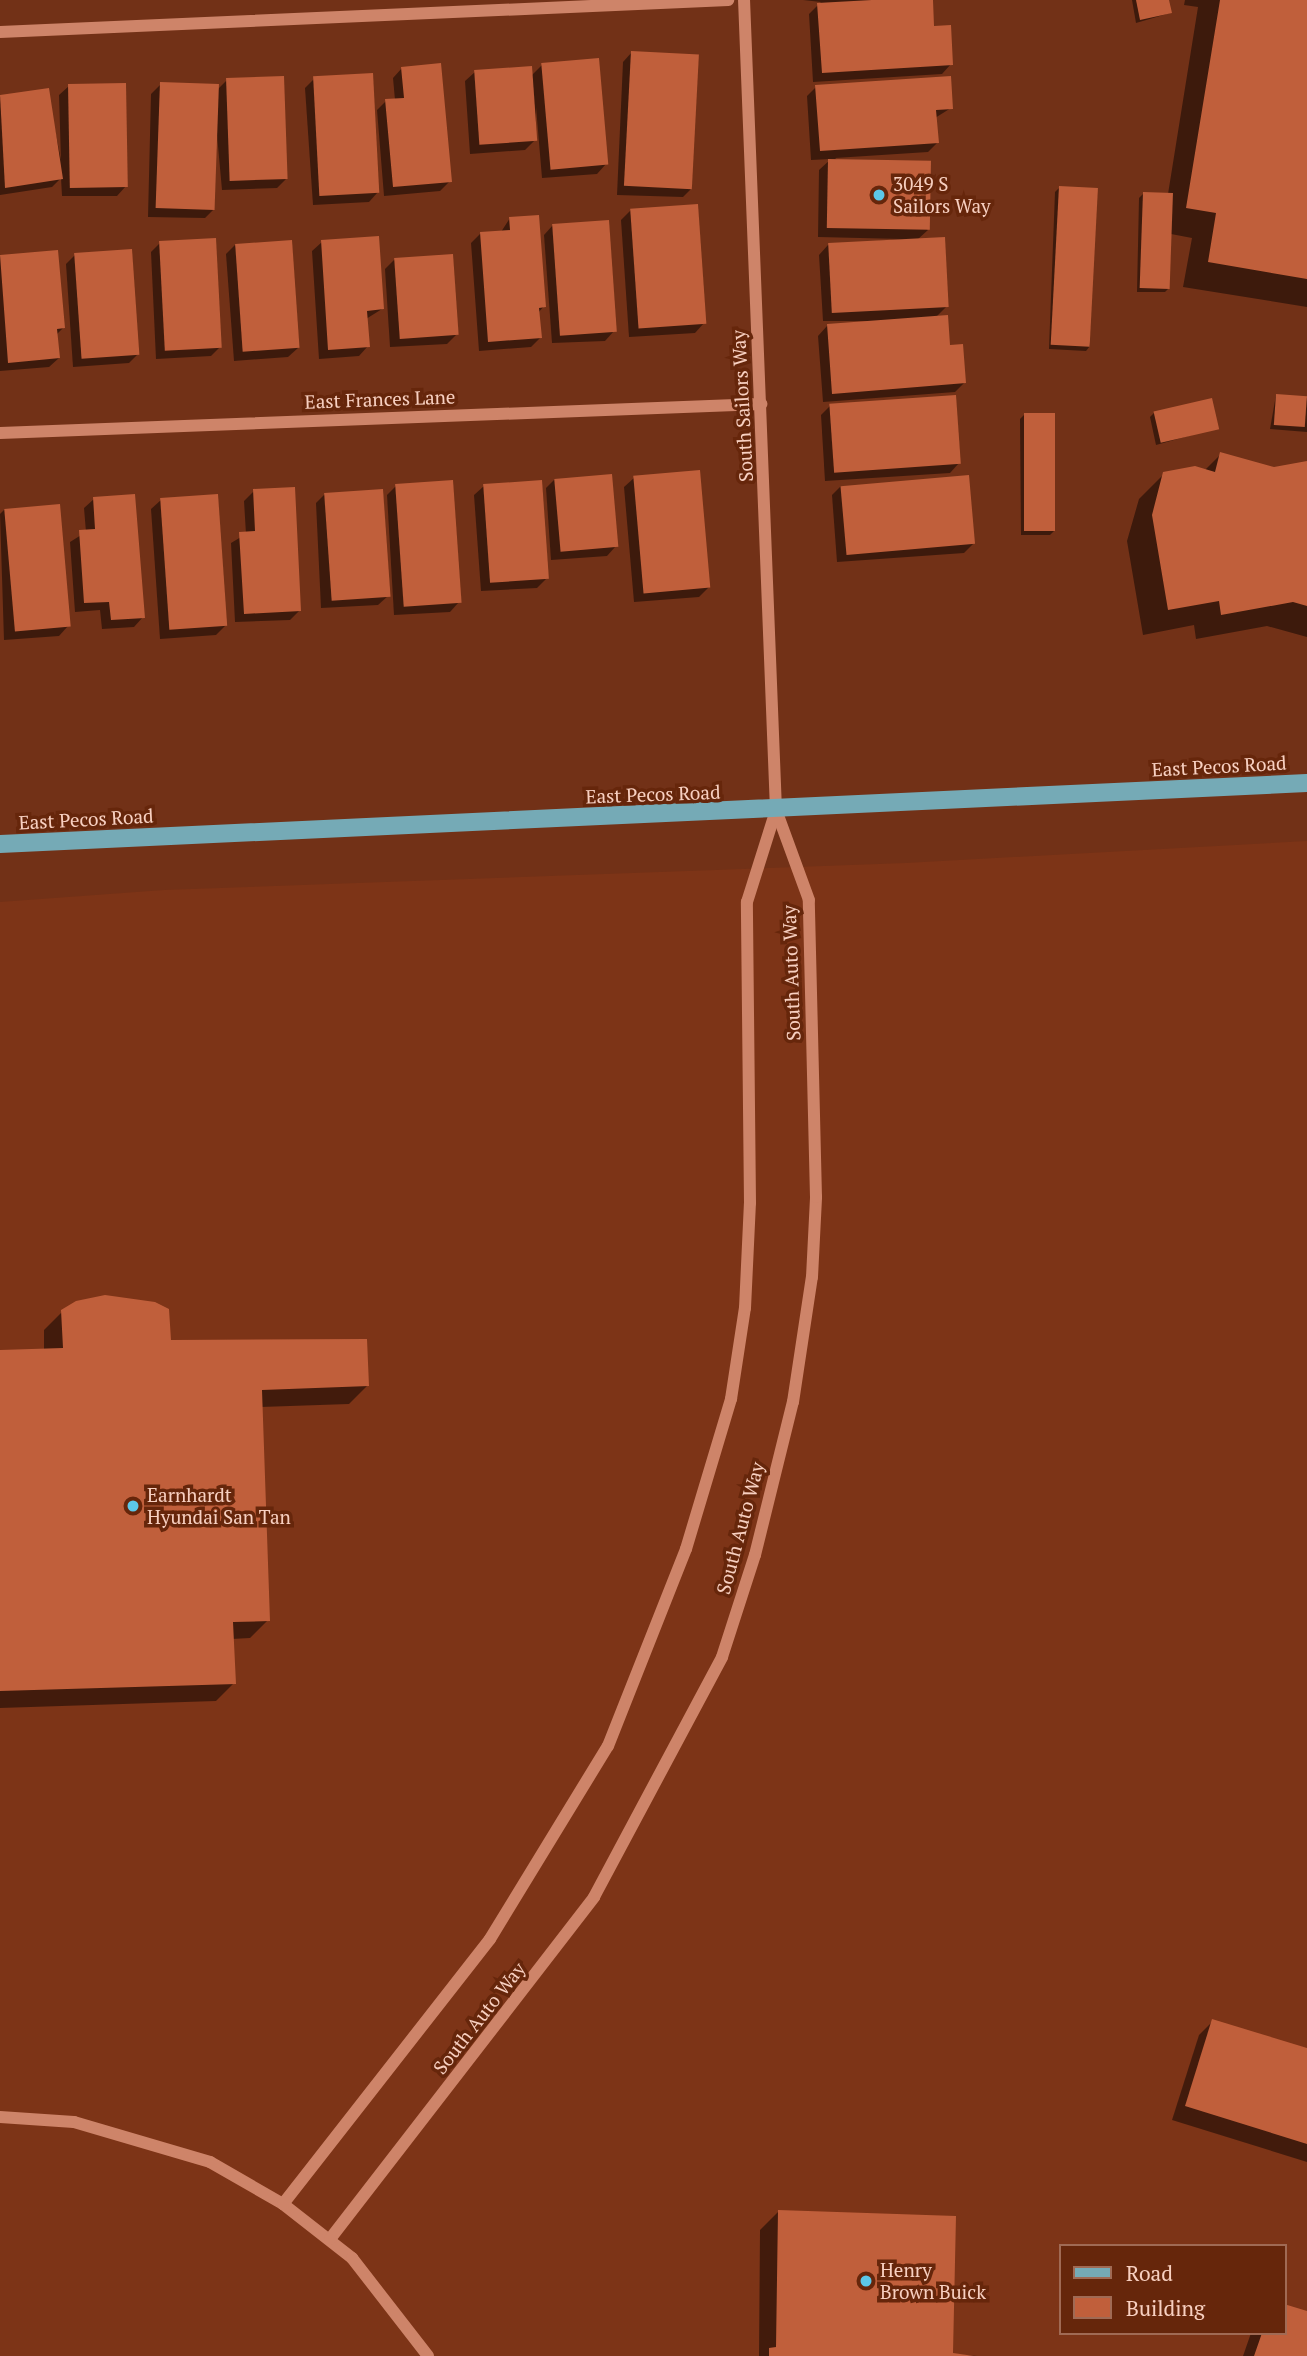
<!DOCTYPE html>
<style>
body{margin:0}
#map{position:relative;width:1307px;height:2356px;overflow:hidden;background:#723117;font-family:"PT Serif",serif}
div>[style]{position:absolute}
.built>*{inset:0;background:#7d3417}
.shadow>*{inset:0;background:#0007}
.building>*{inset:0;background:#c05f3b;transform-origin:0 0}
.minor>*{height:12px;margin:-6px;padding:0 6px;transform-origin:6px;border-radius:6px;background:#ce8469}
.major>*{height:18px;margin:-9px;padding:0 9px;transform-origin:9px;border-radius:9px;background:#75aab6}
.dots>*{width:19px;height:19px;translate:-50% -50%;box-sizing:border-box;border:4px solid #66260b;border-radius:50%}
span{translate:-50% -50%;white-space:nowrap;text-align:center;line-height:1.15;-webkit-text-stroke:7px #66260b;paint-order:stroke}
.poi-label{font-size:19px;color:#f8d0c1}
.left{translate:0 -50%;text-align:left}
.street-label{font-size:19px;color:#f8d0c1}
.legend{position:absolute;left:1059px;top:2244px;width:228px;height:91px;box-sizing:border-box;background:#66260b;border:2px solid #a06a54;margin:0;padding:9px 12px;list-style:none;font-size:21px;color:#f8d0c1}
.legend li{display:flex;align-items:center;gap:14px;height:35px}
.legend b{width:35px;border:2px solid #a06a54}
</style>
<div id="map">
<div class="built">
<i style="clip-path:polygon(evenodd,1307px 841px,1307px 2356px,0 2356px,0 902px,164px 890px,906px 863px,1307px 841px,1060px 2246px,1284px 2246px,1284px 2333px,1060px 2333px,1060px 2246px)"></i>
</div>
<div class="shadow">
<i style="clip-path:polygon(803px 0,931px 0,933px 28px,951px 64px,942px 74px,813px 82px,809px 14px,821px 2px)"></i>
<i style="clip-path:polygon(1132px 0,1167px 0,1170px 13px,1136px 23px)"></i>
<i style="clip-path:polygon(1185px 0,1307px 0,1307px 307px,1183px 287px,1192px 238px,1171px 234px,1169px 288px,1165px 292px,1137px 292px,1139px 198px,1143px 194px,1168px 194px,1198px 7px,1184px 5px)"></i>
<i style="clip-path:polygon(632px 52px,692px 188px,683px 197px,617px 195px,623px 62px)"></i>
<i style="clip-path:polygon(542px 65px,606px 164px,597px 174px,542px 178px,536px 107px,535px 140px,525px 150px,470px 154px,465px 81px,475px 72px,530px 77px)"></i>
<i style="clip-path:polygon(402px 68px,450px 181px,440px 191px,384px 196px,377px 110px,386px 101px,395px 100px,393px 78px)"></i>
<i style="clip-path:polygon(314px 79px,378px 192px,369px 202px,313px 205px,305px 88px)"></i>
<i style="clip-path:polygon(227px 80px,286px 179px,277px 188px,222px 190px,216px 124px,214px 209px,205px 218px,148px 217px,151px 94px,161px 84px,217px 90px)"></i>
<i style="clip-path:polygon(69px 86px,126px 186px,117px 196px,62px 196px,61px 178px,52px 187px,0 195px,0 97px,47px 90px,61px 160px,59px 95px)"></i>
<i style="clip-path:polygon(816px 87px,951px 108px,935px 118px,937px 143px,928px 152px,835px 158px,928px 230px,917px 240px,947px 306px,935px 318px,964px 383px,955px 392px,823px 402px,818px 336px,827px 326px,898px 321px,823px 321px,819px 255px,828px 245px,902px 239px,818px 237px,819px 170px,831px 159px,811px 160px,807px 96px)"></i>
<i style="clip-path:polygon(1059px 188px,1090px 346px,1086px 351px,1049px 349px,1055px 192px)"></i>
<i style="clip-path:polygon(631px 210px,704px 323px,695px 333px,629px 337px,621px 220px)"></i>
<i style="clip-path:polygon(510px 218px,544px 306px,538px 313px,540px 338px,531px 347px,479px 351px,471px 243px,480px 234px,501px 232px)"></i>
<i style="clip-path:polygon(553px 225px,614px 331px,605px 341px,552px 343px,544px 235px)"></i>
<i style="clip-path:polygon(322px 242px,382px 309px,366px 319px,368px 346px,359px 356px,319px 359px,312px 251px)"></i>
<i style="clip-path:polygon(160px 243px,220px 347px,211px 356px,156px 359px,151px 252px)"></i>
<i style="clip-path:polygon(235px 245px,298px 348px,288px 357px,234px 361px,226px 254px)"></i>
<i style="clip-path:polygon(56px 252px,63px 328px,56px 335px,59px 358px,49px 367px,0 371px,0 256px)"></i>
<i style="clip-path:polygon(75px 255px,138px 354px,129px 363px,73px 367px,66px 264px)"></i>
<i style="clip-path:polygon(395px 259px,457px 334px,447px 344px,390px 347px,385px 269px)"></i>
<i style="clip-path:polygon(1276px 395px,1307px 398px,1307px 432px,1270px 429px)"></i>
<i style="clip-path:polygon(830px 406px,959px 463px,950px 473px,825px 481px,821px 415px)"></i>
<i style="clip-path:polygon(1154px 413px,1217px 428px,1156px 445px,1150px 417px)"></i>
<i style="clip-path:polygon(1025px 414px,1054px 531px,1050px 535px,1021px 535px,1020px 419px)"></i>
<i style="clip-path:polygon(1221px 454px,1274px 468px,1307px 462px,1307px 637px,1267px 626px,1196px 639px,1194px 625px,1143px 635px,1127px 541px,1139px 499px,1164px 474px,1204px 471px)"></i>
<i style="clip-path:polygon(634px 478px,709px 587px,699px 597px,634px 602px,624px 487px)"></i>
<i style="clip-path:polygon(555px 479px,616px 546px,607px 556px,551px 560px,546px 488px)"></i>
<i style="clip-path:polygon(396px 486px,459px 602px,450px 612px,394px 615px,387px 495px)"></i>
<i style="clip-path:polygon(484px 486px,547px 578px,537px 588px,481px 591px,474px 495px)"></i>
<i style="clip-path:polygon(841px 486px,973px 544px,964px 553px,837px 562px,832px 495px)"></i>
<i style="clip-path:polygon(254px 491px,300px 610px,290px 620px,235px 622px,231px 543px,246px 534px,244px 501px)"></i>
<i style="clip-path:polygon(325px 494px,388px 596px,378px 605px,321px 608px,316px 503px)"></i>
<i style="clip-path:polygon(94px 499px,143px 617px,134px 627px,102px 629px,100px 610px,75px 612px,70px 542px,86px 532px,84px 508px)"></i>
<i style="clip-path:polygon(161px 500px,226px 625px,216px 635px,160px 639px,151px 509px)"></i>
<i style="clip-path:polygon(5px 509px,68px 626px,59px 636px,4px 640px,0 514px)"></i>
<i style="clip-path:polygon(62px 1312px,169px 1342px,367px 1386px,349px 1404px,261px 1407px,268px 1620px,250px 1638px,232px 1639px,234px 1683px,216px 1701px,0 1708px,0 1351px,44px 1350px,44px 1330px)"></i>
<i style="clip-path:polygon(1213px 2021px,1307px 2050px,1307px 2162px,1172px 2120px,1199px 2035px)"></i>
<i style="clip-path:polygon(778px 2212px,951px 2354px,977px 2356px,759px 2356px,760px 2230px)"></i>
<i style="clip-path:polygon(1307px 2313px,1307px 2356px,1243px 2356px,1251px 2333px,1284px 2333px)"></i>
</div>
<div class="building">
<i style="clip-path:polygon(872px 0,933px 0,934px 26px,951px 25px,953px 65px,822px 73px,817px 3px)"></i>
<i style="clip-path:polygon(1136px 0,1169px 0,1172px 13px,1140px 20px)"></i>
<i style="clip-path:polygon(1220px 0,1307px 0,1307px 279px,1208px 262px,1216px 213px,1186px 208px)"></i>
<i style="left:631px;top:51px;width:68px;height:135px;rotate:3deg"></i>
<i style="left:599px;top:58px;width:107px;height:58px;rotate:85deg"></i>
<i style="clip-path:polygon(441px 63px,452px 182px,393px 187px,385px 99px,404px 98px,401px 67px)"></i>
<i style="left:532px;top:66px;width:75px;height:58px;rotate:86deg"></i>
<i style="left:373px;top:73px;width:120px;height:60px;rotate:87deg"></i>
<i style="left:284px;top:76px;width:103px;height:58px;rotate:88deg"></i>
<i style="clip-path:polygon(951px 76px,953px 109px,936px 110px,939px 143px,820px 151px,815px 85px)"></i>
<i style="left:160px;top:82px;width:59px;height:126px;rotate:2deg"></i>
<i style="left:126px;top:83px;width:104px;height:58px;rotate:89deg"></i>
<i style="clip-path:polygon(49px 88px,63px 179px,5px 188px,0 95px)"></i>
<i style="left:828px;top:159px;width:103px;height:69px;rotate:1deg"></i>
<i style="left:1059px;top:186px;width:39px;height:159px;rotate:3deg"></i>
<i style="left:1143px;top:192px;width:30px;height:96px;rotate:2deg"></i>
<i style="left:698px;top:204px;width:120px;height:68px;rotate:86deg"></i>
<i style="clip-path:polygon(539px 215px,546px 307px,539px 308px,542px 338px,488px 342px,480px 232px,510px 230px,509px 217px)"></i>
<i style="left:609px;top:220px;width:112px;height:57px;rotate:86deg"></i>
<i style="clip-path:polygon(379px 236px,384px 309px,367px 311px,370px 347px,328px 350px,321px 240px)"></i>
<i style="left:945px;top:237px;width:70px;height:117px;rotate:87deg"></i>
<i style="left:216px;top:238px;width:110px;height:57px;rotate:87deg"></i>
<i style="left:292px;top:240px;width:108px;height:57px;rotate:86deg"></i>
<i style="left:132px;top:249px;width:106px;height:58px;rotate:86deg"></i>
<i style="clip-path:polygon(58px 250px,65px 328px,57px 329px,60px 358px,8px 363px,0 255px)"></i>
<i style="left:453px;top:254px;width:81px;height:59px;rotate:86deg"></i>
<i style="clip-path:polygon(948px 315px,950px 345px,963px 344px,966px 383px,832px 394px,827px 324px)"></i>
<i style="left:1276px;top:394px;width:31px;height:31px;rotate:4deg"></i>
<i style="left:956px;top:395px;width:69px;height:127px;rotate:86deg"></i>
<i style="left:1212px;top:398px;width:32px;height:60px;rotate:77deg"></i>
<i style="left:1024px;top:413px;width:31px;height:118px"></i>
<i style="clip-path:polygon(1220px 452px,1274px 467px,1307px 461px,1307px 606px,1293px 602px,1221px 615px,1219px 601px,1168px 610px,1152px 515px,1163px 472px,1195px 466px,1215px 472px)"></i>
<i style="left:700px;top:470px;width:118px;height:67px;rotate:85deg"></i>
<i style="left:612px;top:474px;width:73px;height:58px;rotate:85deg"></i>
<i style="left:969px;top:475px;width:69px;height:129px;rotate:85deg"></i>
<i style="left:453px;top:480px;width:123px;height:58px;rotate:86deg"></i>
<i style="left:542px;top:480px;width:99px;height:59px;rotate:86deg"></i>
<i style="clip-path:polygon(295px 487px,301px 611px,244px 614px,239px 532px,255px 531px,253px 489px)"></i>
<i style="left:383px;top:489px;width:108px;height:59px;rotate:86deg"></i>
<i style="clip-path:polygon(135px 494px,145px 618px,111px 620px,109px 602px,84px 603px,79px 530px,95px 529px,93px 497px)"></i>
<i style="left:218px;top:494px;width:132px;height:58px;rotate:86deg"></i>
<i style="left:60px;top:504px;width:123px;height:56px;rotate:85deg"></i>
<i style="clip-path:polygon(105px 1295px,155px 1302px,169px 1309px,171px 1340px,367px 1339px,369px 1386px,262px 1390px,270px 1621px,233px 1622px,236px 1684px,0 1691px,0 1350px,63px 1348px,61px 1310px,76px 1301px)"></i>
<i style="clip-path:polygon(1212px 2019px,1307px 2048px,1307px 2144px,1185px 2106px)"></i>
<i style="clip-path:polygon(778px 2210px,956px 2216px,953px 2353px,974px 2356px,769px 2356px,769px 2348px,776px 2347px)"></i>
<i style="clip-path:polygon(1284px 2304px,1307px 2311px,1307px 2356px,1254px 2356px,1262px 2333px,1284px 2333px)"></i>
</div>
<div class="minor">
<i style="left:0;top:32px;width:729px;rotate:-2.52deg"></i>
<i style="left:0;top:433px;width:762px;rotate:-2.18deg"></i>
<i style="left:0;top:2117px;width:74px;rotate:3.9deg"></i>
<i style="left:74px;top:2122px;width:142px;rotate:16.4deg"></i>
<i style="left:210px;top:2162px;width:84px;rotate:29.9deg"></i>
<i style="left:283px;top:2204px;width:88px;rotate:38deg"></i>
<i style="left:352px;top:2258px;width:124px;rotate:52.2deg"></i>
<i style="left:283px;top:2204px;width:336px;rotate:-52deg"></i>
<i style="left:490px;top:1939px;width:226px;rotate:-58.6deg"></i>
<i style="left:608px;top:1746px;width:212px;rotate:-68.4deg"></i>
<i style="left:686px;top:1549px;width:157px;rotate:-73.3deg"></i>
<i style="left:731px;top:1399px;width:92px;rotate:-81.3deg"></i>
<i style="left:745px;top:1308px;width:105px;rotate:-87.3deg"></i>
<i style="left:750px;top:1203px;width:301px;rotate:-90.6deg"></i>
<i style="left:747px;top:902px;width:96px;rotate:-72.5deg"></i>
<i style="left:776px;top:810px;width:811px;rotate:-92.26deg"></i>
<i style="left:330px;top:2239px;width:432px;rotate:-52.3deg"></i>
<i style="left:594px;top:1897px;width:272px;rotate:-61.9deg"></i>
<i style="left:722px;top:1657px;width:107px;rotate:-72.1deg"></i>
<i style="left:755px;top:1555px;width:158px;rotate:-76.1deg"></i>
<i style="left:793px;top:1402px;width:126px;rotate:-81.4deg"></i>
<i style="left:812px;top:1277px;width:80px;rotate:-87.1deg"></i>
<i style="left:816px;top:1197px;width:297px;rotate:-91.4deg"></i>
<i style="left:809px;top:900px;width:96px;rotate:-110.1deg"></i>
</div>
<div class="major">
<i style="left:0;top:844px;width:1308px;rotate:-2.67deg"></i>
</div>
<div class="dots">
<i style="left:879px;top:195px;background:#5cc7e8"></i>
<i style="left:133px;top:1506px;background:#5cc7e8"></i>
<i style="left:866px;top:2281px;background:#5cc7e8"></i>
</div>
<div class="poi-label">
<span class="left" style="left:893px;top:195px">3049 S<br>Sailors Way</span>
<span class="left" style="left:147px;top:1506px">Earnhardt<br>Hyundai San Tan</span>
<span class="left" style="left:880px;top:2281px">Henry<br>Brown Buick</span>
</div>
<div class="street-label">
<span style="left:380px;top:399px;rotate:-2deg">East Frances Lane</span>
<span style="left:742px;top:406px;rotate:-93deg">South Sailors Way</span>
<span style="left:1219px;top:766px;rotate:-3deg">East Pecos Road</span>
<span style="left:653px;top:794px;rotate:-2deg">East Pecos Road</span>
<span style="left:86px;top:819px;rotate:-3deg">East Pecos Road</span>
<span style="left:791px;top:973px;rotate:-92deg">South Auto Way</span>
<span style="left:740px;top:1528px;rotate:-75deg">South Auto Way</span>
<span style="left:479px;top:2018px;rotate:-52deg">South Auto Way</span>
</div>
<ul class="legend">
<li><b style="height:9px;background:#75aab6"></b>Road</li>
<li><b style="height:19px;background:#c05f3b"></b>Building</li>
</ul>
</div>
